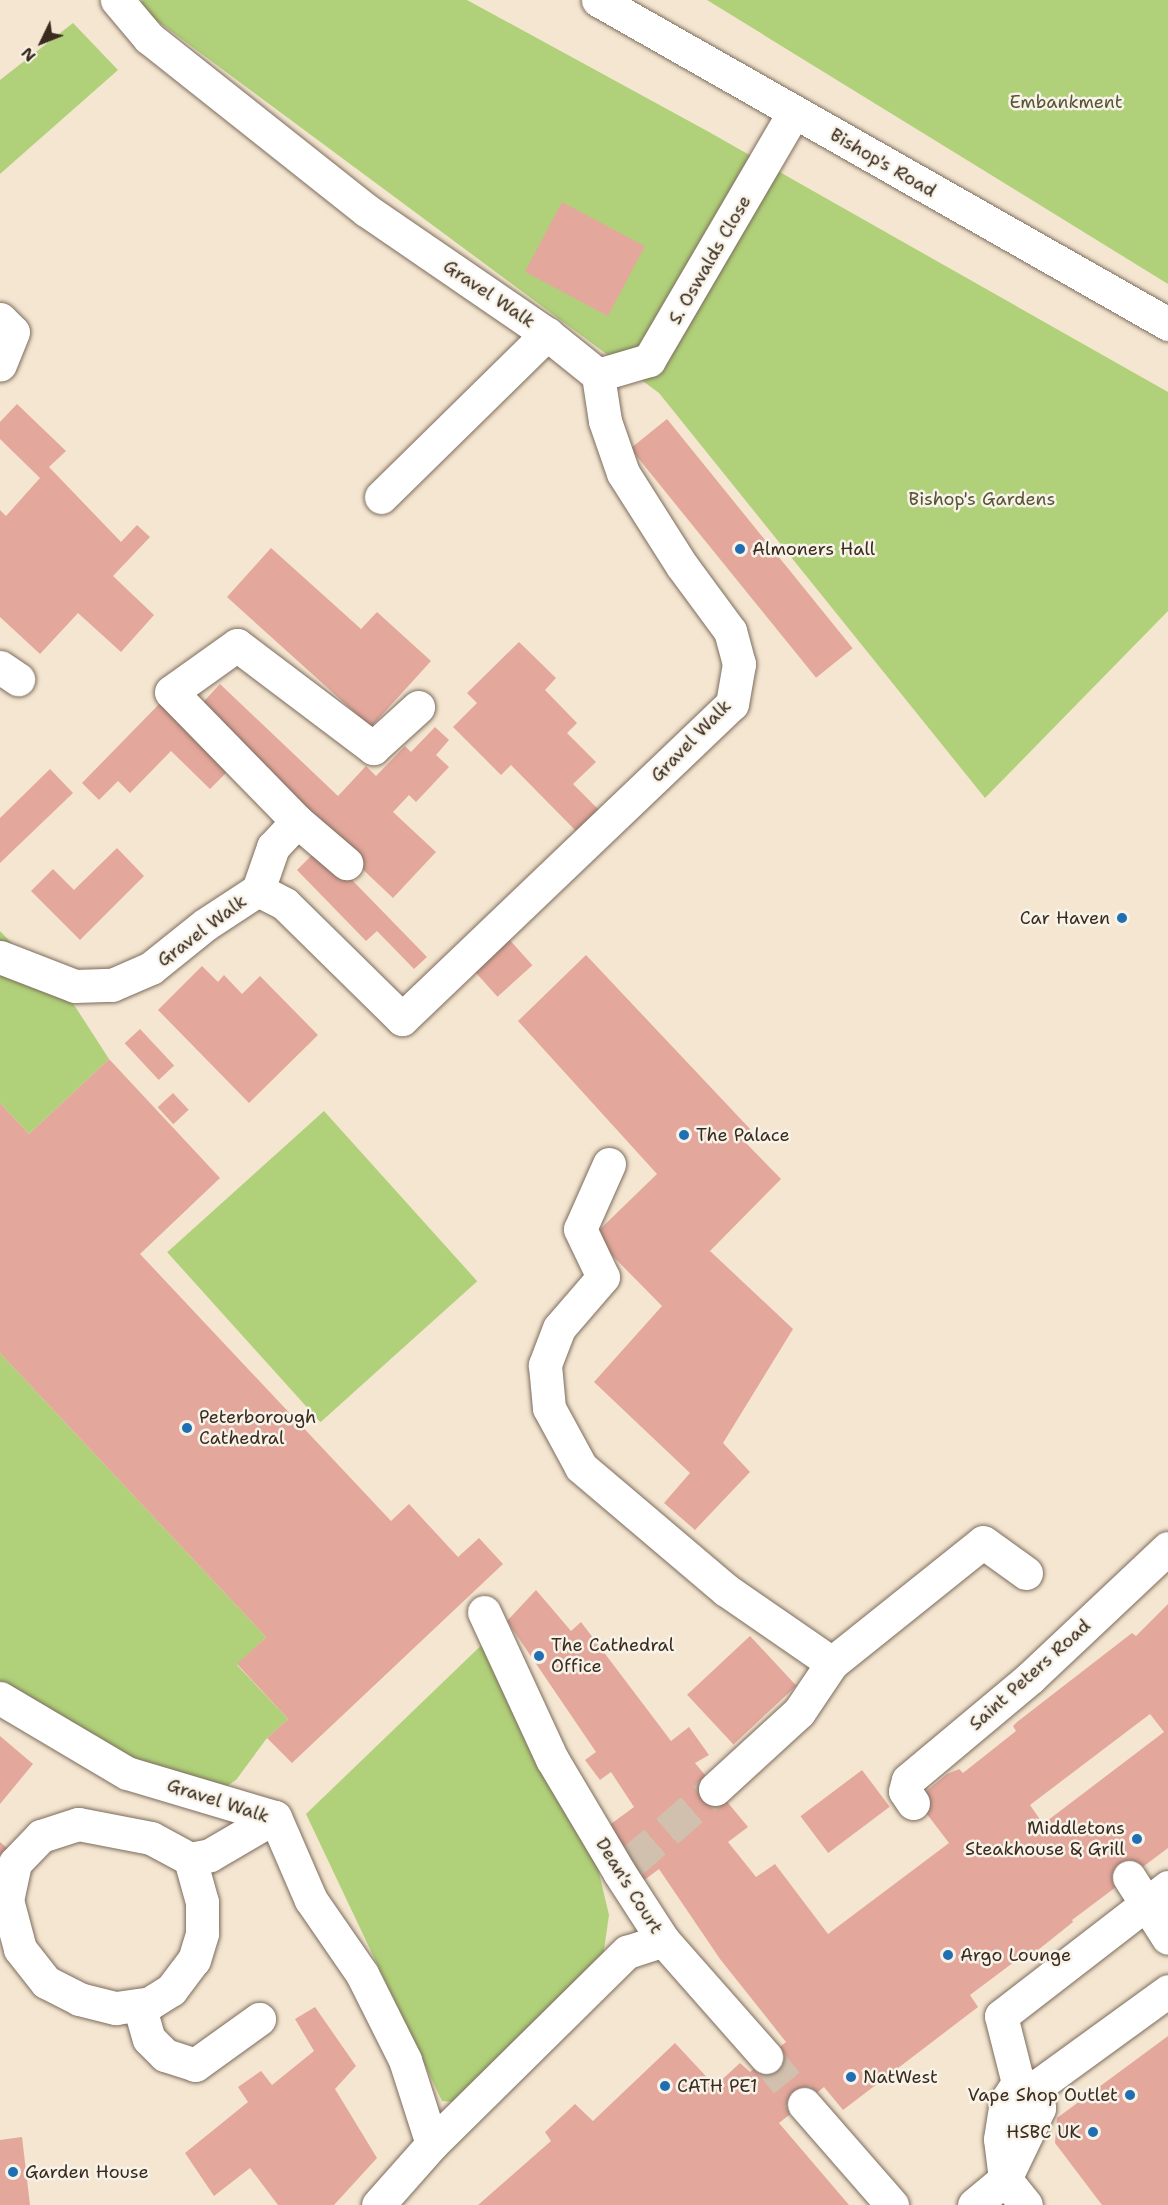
<!DOCTYPE html>
<style>
body{margin:0}
#map{position:relative;width:1168px;height:2205px;overflow:hidden;background:#f5e6d1;font-family:"Shantell Sans",sans-serif}
div>[style]{position:absolute}
.green>*{inset:0;background:#b0d179;transform-origin:0 0}
.building>*{inset:0;background:#e4a79c;transform-origin:0 0}
.minor-tunnel>*{height:33px;margin-top:-16.5px;transform-origin:0;background:repeating-linear-gradient(90deg,#d0c0ad 0 33px,transparent 0 49px)}
.roads{filter:drop-shadow(0 0 2px #7c6c5d) drop-shadow(0 0 2px #7c6c5d)}
.minor>*{height:33px;margin:-16.5px;padding:0 16.5px;transform-origin:16.5px;border-radius:16.5px;background:#fff}
.dots>*{width:16px;height:16px;translate:-50% -50%;box-sizing:border-box;border:3px solid #f7f3e8;border-radius:50%}
span{translate:-50% -50%;white-space:nowrap;text-align:center;line-height:1.15;-webkit-text-stroke:5px #f7f3e8;paint-order:stroke}
.park-label{font-size:18px;color:#585435}
.street-label{font-size:18px;color:#3b2a1e}
.poi-label{font-size:18px;color:#3b2a1e}
.left{translate:0 -50%;text-align:left}
.right{translate:-100% -50%;text-align:right}
.north{position:absolute;left:12px;top:12px;width:60px;height:60px;-webkit-text-stroke:4px #f7f3e8;paint-order:stroke;rotate:227deg;font-size:16px;font-weight:700;line-height:24px;text-align:center;color:#3b2a1e}
.north::after{content:'';display:block;margin:auto;width:21px;height:27px;background:#3b2a1e;clip-path:polygon(50% 0,100% 100%,50% 72%,0 100%)}
</style>
<div id="map">
<div class="green">
<i style="clip-path:polygon(143px 0,467px 0,709px 132px,1168px 392px,1168px 611px,985px 798px,659px 393px,137px 6px)"></i>
<i style="clip-path:polygon(707px 0,1168px 0,1168px 284px)"></i>
<i style="clip-path:polygon(73px 23px,118px 70px,0 174px,0 80px)"></i>
<i style="clip-path:polygon(0 931px,37px 970px,58px 980px,109px 1059px,29px 1134px,0 1103px)"></i>
<i style="left:324px;top:1111px;width:229px;height:211px;rotate:48deg"></i>
<i style="clip-path:polygon(0 1353px,266px 1637px,237px 1665px,288px 1719px,267px 1738px,236px 1780px,221px 1790px,195px 1794px,0 1689px)"></i>
<i style="clip-path:polygon(493px 1634px,591px 1839px,609px 1915px,601px 1971px,455px 2102px,442px 2101px,306px 1814px)"></i>
</div>
<div class="building">
<i style="left:562px;top:202px;width:94px;height:79px;rotate:28deg"></i>
<i style="clip-path:polygon(17px 404px,66px 451px,49px 467px,121px 542px,137px 525px,150px 537px,113px 576px,154px 615px,121px 652px,78px 613px,40px 654px,0 617px,0 510px,6px 516px,40px 478px,0 439px,0 422px)"></i>
<i style="left:667px;top:419px;width:295px;height:47px;rotate:51deg"></i>
<i style="clip-path:polygon(271px 548px,361px 629px,377px 612px,431px 661px,371px 727px,227px 597px)"></i>
<i style="clip-path:polygon(519px 642px,556px 678px,545px 690px,577px 723px,567px 733px,596px 762px,573px 784px,599px 810px,577px 832px,511px 765px,501px 775px,453px 727px,477px 703px,467px 693px)"></i>
<i style="clip-path:polygon(220px 684px,338px 796px,366px 766px,376px 776px,405px 746px,411px 752px,435px 727px,449px 740px,436px 755px,449px 767px,416px 802px,409px 795px,393px 812px,436px 852px,393px 898px,195px 711px)"></i>
<i style="clip-path:polygon(167px 696px,235px 764px,210px 789px,171px 751px,130px 793px,118px 781px,99px 800px,82px 783px)"></i>
<i style="clip-path:polygon(50px 769px,73px 793px,0 863px,0 818px)"></i>
<i style="clip-path:polygon(320px 847px,427px 957px,414px 969px,377px 931px,366px 941px,297px 870px)"></i>
<i style="clip-path:polygon(117px 848px,144px 876px,80px 940px,31px 891px,53px 869px,74px 890px)"></i>
<i style="left:507px;top:937px;width:38px;height:47px;rotate:48deg"></i>
<i style="clip-path:polygon(586px 955px,751px 1130px,742px 1139px,781px 1179px,710px 1251px,793px 1329px,723px 1443px,750px 1472px,695px 1530px,664px 1503px,690px 1473px,594px 1382px,662px 1306px,593px 1236px,657px 1174px,518px 1021px)"></i>
<i style="clip-path:polygon(202px 966px,218px 982px,224px 975px,242px 994px,260px 976px,318px 1035px,249px 1103px,158px 1010px)"></i>
<i style="left:140px;top:1029px;width:50px;height:21px;rotate:47deg"></i>
<i style="clip-path:polygon(109px 1059px,220px 1178px,140px 1254px,391px 1521px,409px 1504px,458px 1557px,479px 1538px,503px 1564px,292px 1763px,267px 1738px,288px 1719px,237px 1664px,266px 1637px,0 1353px,0 1103px,29px 1134px)"></i>
<i style="left:173px;top:1093px;width:23px;height:21px;rotate:47deg"></i>
<i style="clip-path:polygon(evenodd,536px 1590px,571px 1631px,581px 1622px,671px 1741px,689px 1727px,709px 1755px,695px 1763px,748px 1827px,728px 1842px,756px 1877px,775px 1864px,828px 1934px,949px 1843px,917px 1801px,929px 1789px,947px 1774px,959px 1769px,963px 1773px,1016px 1731px,1013px 1726px,1017px 1722px,1132px 1633px,1136px 1636px,1168px 1604px,1168px 1848px,1072px 1920px,1073px 1922px,1033px 1954px,1030px 1950px,970px 1995px,978px 2007px,843px 2110px,824px 2087px,779px 2123px,849px 2205px,478px 2205px,551px 2141px,545px 2132px,575px 2104px,593px 2121px,675px 2043px,715px 2086px,740px 2063px,750px 2072px,786px 2042px,720px 1959px,659px 1869px,643px 1881px,604px 1829px,634px 1807px,611px 1772px,600px 1780px,585px 1760px,596px 1752px,507px 1621px,536px 1590px,1150px 1714px,1164px 1732px,1043px 1824px,1030px 1805px,1150px 1714px)"></i>
<i style="left:750px;top:1636px;width:68px;height:86px;rotate:47deg"></i>
<i style="clip-path:polygon(0 1736px,33px 1764px,0 1804px)"></i>
<i style="left:862px;top:1770px;width:46px;height:77px;rotate:53deg"></i>
<i style="clip-path:polygon(0 1842px,7px 1848px,0 1855px)"></i>
<i style="clip-path:polygon(315px 2007px,356px 2066px,335px 2089px,377px 2158px,334px 2205px,278px 2205px,250px 2168px,214px 2196px,185px 2153px,248px 2102px,238px 2087px,261px 2071px,272px 2085px,314px 2051px,295px 2019px)"></i>
<i style="clip-path:polygon(1168px 2036px,1168px 2205px,1102px 2205px,1055px 2143px,1057px 2118px)"></i>
<i style="clip-path:polygon(22px 2137px,30px 2205px,0 2205px,0 2140px)"></i>
</div>
<div class="minor-tunnel">
<i style="left:630px;top:1863px;width:113px;rotate:-41deg"></i>
<i style="left:766px;top:2057px;width:60px;rotate:51deg"></i>
</div>
<div class="roads">
<div class="minor">
<i style="left:598px;top:0;width:656px;rotate:29.61deg"></i>
<i style="left:0;top:319px;width:18px;rotate:45deg"></i>
<i style="left:13px;top:332px;width:35px;rotate:112deg"></i>
<i style="left:598px;top:375px;width:53px;rotate:-16.4deg"></i>
<i style="left:649px;top:360px;width:287px;rotate:-59.7deg"></i>
<i style="left:381px;top:497px;width:233px;rotate:-44.5deg"></i>
<i style="left:0;top:667px;width:22px;rotate:34deg"></i>
<i style="left:297px;top:821px;width:180px;rotate:-134.3deg"></i>
<i style="left:171px;top:692px;width:81px;rotate:-35.5deg"></i>
<i style="left:237px;top:645px;width:171px;rotate:37.1deg"></i>
<i style="left:373px;top:748px;width:61px;rotate:-42.3deg"></i>
<i style="left:258px;top:890px;width:46px;rotate:-70.8deg"></i>
<i style="left:273px;top:847px;width:35px;rotate:-47deg"></i>
<i style="left:297px;top:821px;width:65px;rotate:40.6deg"></i>
<i style="left:0;top:957px;width:80px;rotate:21.1deg"></i>
<i style="left:75px;top:986px;width:37px;rotate:-2deg"></i>
<i style="left:112px;top:985px;width:43px;rotate:-23.6deg"></i>
<i style="left:151px;top:968px;width:70px;rotate:-38.7deg"></i>
<i style="left:206px;top:924px;width:62px;rotate:-33.2deg"></i>
<i style="left:258px;top:890px;width:30px;rotate:27deg"></i>
<i style="left:285px;top:904px;width:164px;rotate:44.5deg"></i>
<i style="left:402px;top:1019px;width:456px;rotate:-43.7deg"></i>
<i style="left:732px;top:704px;width:41px;rotate:-80.1deg"></i>
<i style="left:739px;top:664px;width:34px;rotate:-105deg"></i>
<i style="left:730px;top:631px;width:81px;rotate:-126.4deg"></i>
<i style="left:682px;top:566px;width:110px;rotate:-122.4deg"></i>
<i style="left:623px;top:473px;width:55px;rotate:-109.1deg"></i>
<i style="left:605px;top:421px;width:47px;rotate:-98.7deg"></i>
<i style="left:598px;top:375px;width:65px;rotate:-141.2deg"></i>
<i style="left:547px;top:334px;width:219px;rotate:-145.6deg"></i>
<i style="left:366px;top:210px;width:277px;rotate:-141.6deg"></i>
<i style="left:149px;top:38px;width:50px;rotate:-130.1deg"></i>
<i style="left:609px;top:1164px;width:71px;rotate:114deg"></i>
<i style="left:580px;top:1229px;width:53px;rotate:64.4deg"></i>
<i style="left:603px;top:1277px;width:67px;rotate:130.8deg"></i>
<i style="left:559px;top:1328px;width:40px;rotate:111deg"></i>
<i style="left:545px;top:1365px;width:43px;rotate:84.7deg"></i>
<i style="left:549px;top:1408px;width:67px;rotate:61.5deg"></i>
<i style="left:581px;top:1467px;width:190px;rotate:40.3deg"></i>
<i style="left:726px;top:1590px;width:129px;rotate:34.6deg"></i>
<i style="left:832px;top:1663px;width:59px;rotate:124deg"></i>
<i style="left:799px;top:1712px;width:114px;rotate:137.5deg"></i>
<i style="left:484px;top:1612px;width:162px;rotate:65.2deg"></i>
<i style="left:552px;top:1759px;width:131px;rotate:59.3deg"></i>
<i style="left:619px;top:1872px;width:81px;rotate:57.1deg"></i>
<i style="left:663px;top:1940px;width:156px;rotate:48.6deg"></i>
<i style="left:832px;top:1663px;width:193px;rotate:-38.7deg"></i>
<i style="left:983px;top:1542px;width:53px;rotate:35.8deg"></i>
<i style="left:0;top:1698px;width:147px;rotate:30.6deg"></i>
<i style="left:127px;top:1773px;width:154px;rotate:16.6deg"></i>
<i style="left:275px;top:1817px;width:90px;rotate:66.6deg"></i>
<i style="left:311px;top:1900px;width:90px;rotate:55.4deg"></i>
<i style="left:362px;top:1974px;width:96px;rotate:63.4deg"></i>
<i style="left:405px;top:2060px;width:88px;rotate:72.2deg"></i>
<i style="left:913px;top:1803px;width:14px;rotate:-124deg"></i>
<i style="left:905px;top:1791px;width:11px;rotate:-75deg"></i>
<i style="left:908px;top:1780px;width:160px;rotate:-39.9deg"></i>
<i style="left:1031px;top:1677px;width:188px;rotate:-43.3deg"></i>
<i style="left:190px;top:1859px;width:44px;rotate:-151.7deg"></i>
<i style="left:151px;top:1838px;width:74px;rotate:-169.1deg"></i>
<i style="left:78px;top:1824px;width:39px;rotate:162deg"></i>
<i style="left:41px;top:1836px;width:37px;rotate:134deg"></i>
<i style="left:15px;top:1863px;width:38px;rotate:102deg"></i>
<i style="left:7px;top:1900px;width:51px;rotate:75.1deg"></i>
<i style="left:20px;top:1949px;width:42px;rotate:51.8deg"></i>
<i style="left:46px;top:1982px;width:37px;rotate:27deg"></i>
<i style="left:79px;top:1999px;width:38px;rotate:14deg"></i>
<i style="left:116px;top:2008px;width:34px;rotate:-8deg"></i>
<i style="left:150px;top:2003px;width:25px;rotate:-32deg"></i>
<i style="left:171px;top:1990px;width:38px;rotate:-53deg"></i>
<i style="left:194px;top:1960px;width:28px;rotate:-73deg"></i>
<i style="left:202px;top:1933px;width:31px;rotate:-90deg"></i>
<i style="left:202px;top:1902px;width:45px;rotate:-105.6deg"></i>
<i style="left:190px;top:1859px;width:20px;rotate:-11deg"></i>
<i style="left:210px;top:1855px;width:75px;rotate:-30.3deg"></i>
<i style="left:1129px;top:1877px;width:72px;rotate:57.4deg"></i>
<i style="left:139px;top:2005px;width:35px;rotate:74deg"></i>
<i style="left:149px;top:2039px;width:23px;rotate:45deg"></i>
<i style="left:165px;top:2055px;width:32px;rotate:18deg"></i>
<i style="left:195px;top:2065px;width:79px;rotate:-35.7deg"></i>
<i style="left:1018px;top:2083px;width:69px;rotate:-104.2deg"></i>
<i style="left:1001px;top:2016px;width:211px;rotate:-37.7deg"></i>
<i style="left:804px;top:2104px;width:134px;rotate:48.9deg"></i>
<i style="left:1005px;top:2179px;width:40px;rotate:-97.1deg"></i>
<i style="left:1000px;top:2139px;width:38px;rotate:-81deg"></i>
<i style="left:1006px;top:2101px;width:22px;rotate:-56deg"></i>
<i style="left:1018px;top:2083px;width:18px;rotate:13deg"></i>
<i style="left:1036px;top:2087px;width:163px;rotate:-36deg"></i>
<i style="left:1005px;top:2179px;width:33px;rotate:51deg"></i>
<i style="left:378px;top:2205px;width:81px;rotate:-48.5deg"></i>
<i style="left:432px;top:2144px;width:274px;rotate:-44.6deg"></i>
<i style="left:627px;top:1952px;width:38px;rotate:-18deg"></i>
<i style="left:974px;top:2205px;width:40px;rotate:-40deg"></i>
<i style="left:1005px;top:2179px;width:79px;rotate:-64.4deg"></i>
<i style="left:1039px;top:2108px;width:21px;rotate:-98deg"></i>
</div>
</div>
<div class="dots">
<i style="left:740px;top:549px;background:#1f6fb2"></i>
<i style="left:1122px;top:918px;background:#1f6fb2"></i>
<i style="left:684px;top:1135px;background:#1f6fb2"></i>
<i style="left:187px;top:1428px;background:#1f6fb2"></i>
<i style="left:539px;top:1656px;background:#1f6fb2"></i>
<i style="left:1137px;top:1839px;background:#1f6fb2"></i>
<i style="left:948px;top:1955px;background:#1f6fb2"></i>
<i style="left:851px;top:2077px;background:#1f6fb2"></i>
<i style="left:665px;top:2086px;background:#1f6fb2"></i>
<i style="left:1130px;top:2095px;background:#1f6fb2"></i>
<i style="left:1093px;top:2132px;background:#1f6fb2"></i>
<i style="left:13px;top:2172px;background:#1f6fb2"></i>
</div>
<div class="park-label">
<span style="left:1066px;top:102px">Embankment</span>
<span style="left:982px;top:499px">Bishop's Gardens</span>
</div>
<div class="street-label">
<span style="left:883px;top:163px;rotate:30deg">Bishop's Road</span>
<span style="left:710px;top:260px;rotate:-60deg">S. Oswalds Close</span>
<span style="left:489px;top:294px;rotate:34deg">Gravel Walk</span>
<span style="left:691px;top:741px;rotate:-46deg">Gravel Walk</span>
<span style="left:202px;top:931px;rotate:-37deg">Gravel Walk</span>
<span style="left:1030px;top:1675px;rotate:-42deg">Saint Peters Road</span>
<span style="left:218px;top:1801px;rotate:18deg">Gravel Walk</span>
<span style="left:629px;top:1886px;rotate:58deg">Dean's Court</span>
</div>
<div class="poi-label">
<span class="left" style="left:752px;top:549px">Almoners Hall</span>
<span class="right" style="left:1110px;top:918px">Car Haven</span>
<span class="left" style="left:696px;top:1135px">The Palace</span>
<span class="left" style="left:199px;top:1428px">Peterborough<br>Cathedral</span>
<span class="left" style="left:551px;top:1656px">The Cathedral<br>Office</span>
<span class="right" style="left:1125px;top:1839px">Middletons<br>Steakhouse &amp; Grill</span>
<span class="left" style="left:960px;top:1955px">Argo Lounge</span>
<span class="left" style="left:863px;top:2077px">NatWest</span>
<span class="left" style="left:677px;top:2086px">CATH PE1</span>
<span class="right" style="left:1118px;top:2095px">Vape Shop Outlet</span>
<span class="right" style="left:1081px;top:2132px">HSBC UK</span>
<span class="left" style="left:25px;top:2172px">Garden House</span>
</div>
<div class="north">N</div>
</div>
